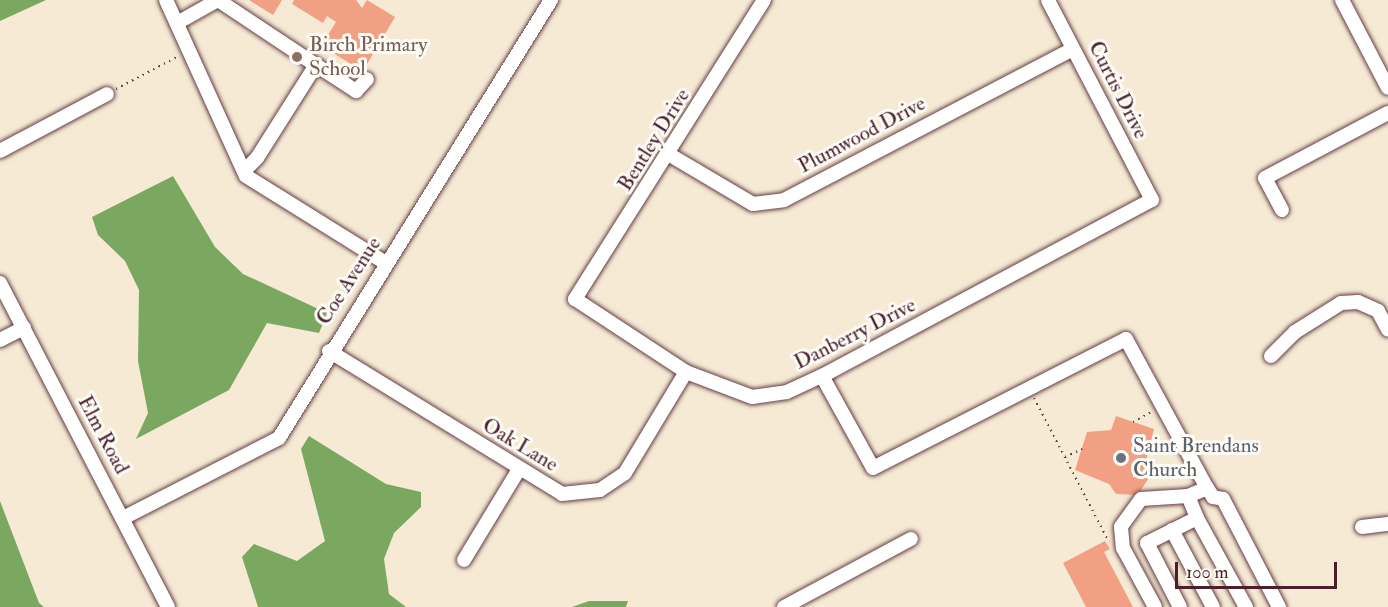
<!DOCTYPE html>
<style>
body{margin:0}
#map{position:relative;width:1388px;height:607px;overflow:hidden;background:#f6ead5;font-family:"IM FELL Double Pica",serif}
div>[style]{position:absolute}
.forest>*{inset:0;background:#7ba861}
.building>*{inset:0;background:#f1a083}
.path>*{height:2px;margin-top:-1px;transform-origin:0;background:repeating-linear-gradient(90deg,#643d44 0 1.5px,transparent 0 6px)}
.roads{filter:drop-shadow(0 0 2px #643d44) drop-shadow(0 0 2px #643d44)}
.minor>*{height:14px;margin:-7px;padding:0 7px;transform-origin:7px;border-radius:7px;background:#fff}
.dots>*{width:16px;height:16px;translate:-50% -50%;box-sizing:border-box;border:3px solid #fdfcf7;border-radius:50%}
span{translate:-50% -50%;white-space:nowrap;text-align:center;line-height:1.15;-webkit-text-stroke:6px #fdfcf7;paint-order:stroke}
.education-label{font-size:21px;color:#785e54}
.left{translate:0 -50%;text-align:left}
.street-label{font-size:21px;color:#4a1f2b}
.worship-label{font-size:21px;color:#5b616d}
.scale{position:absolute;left:1175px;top:562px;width:162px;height:27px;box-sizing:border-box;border:3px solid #4a1f2b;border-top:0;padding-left:8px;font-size:18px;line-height:21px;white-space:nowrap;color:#4a1f2b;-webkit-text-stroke:4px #fdfcf7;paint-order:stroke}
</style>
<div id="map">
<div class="forest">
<i style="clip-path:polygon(0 0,46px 0,0 21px)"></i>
<i style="clip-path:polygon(173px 176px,215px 247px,243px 274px,327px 313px,319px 333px,267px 323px,229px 390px,136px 439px,148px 413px,138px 361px,139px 290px,125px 261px,98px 235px,92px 217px)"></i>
<i style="clip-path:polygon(309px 436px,386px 484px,421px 492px,421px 507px,394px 533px,384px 559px,389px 594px,406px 607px,258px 607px,242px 557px,254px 544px,297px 561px,325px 541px,301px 449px)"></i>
<i style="clip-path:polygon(0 501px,39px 603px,44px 607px,0 607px)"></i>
<i style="clip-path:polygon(589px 601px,628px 601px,626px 607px,572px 607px)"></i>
</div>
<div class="building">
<i style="clip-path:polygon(249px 0,282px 0,273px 15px)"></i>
<i style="clip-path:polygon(294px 0,356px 0,362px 8px,367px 0,395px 17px,363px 71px,321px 46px,336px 22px,327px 16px,323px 23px,292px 4px)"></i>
<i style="clip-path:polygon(1116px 416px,1154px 429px,1145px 465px,1150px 476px,1138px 495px,1116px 494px,1109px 484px,1075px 470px,1087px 432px,1111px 430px)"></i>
<i style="clip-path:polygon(1105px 541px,1110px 549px,1104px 552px,1133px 607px,1086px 607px,1063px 563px)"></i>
</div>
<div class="path">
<i style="left:116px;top:89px;width:69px;rotate:-27.7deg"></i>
<i style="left:1034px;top:398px;width:162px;rotate:62.5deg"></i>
<i style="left:1133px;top:422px;width:21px;rotate:-29deg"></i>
<i style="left:1065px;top:457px;width:19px;rotate:-25deg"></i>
</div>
<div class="roads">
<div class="minor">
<i style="left:166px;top:0;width:193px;rotate:65.6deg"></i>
<i style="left:246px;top:176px;width:165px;rotate:31.9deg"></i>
<i style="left:218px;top:0;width:118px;rotate:33.6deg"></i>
<i style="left:764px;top:0;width:354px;rotate:122.3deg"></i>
<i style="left:575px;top:299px;width:133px;rotate:33.3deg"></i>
<i style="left:686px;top:372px;width:71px;rotate:20.7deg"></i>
<i style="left:752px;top:397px;width:35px;rotate:-8deg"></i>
<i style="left:787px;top:392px;width:38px;rotate:-25deg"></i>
<i style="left:822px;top:376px;width:374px;rotate:-28.1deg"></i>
<i style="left:1152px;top:200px;width:225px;rotate:-117.5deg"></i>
<i style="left:1342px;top:0;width:99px;rotate:62.4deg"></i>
<i style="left:177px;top:23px;width:47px;rotate:-29.3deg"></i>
<i style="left:0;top:151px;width:121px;rotate:-28deg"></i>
<i style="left:670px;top:155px;width:96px;rotate:30.6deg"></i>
<i style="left:753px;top:204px;width:31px;rotate:-7deg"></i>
<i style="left:784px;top:200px;width:326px;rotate:-27.6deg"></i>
<i style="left:244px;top:171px;width:18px;rotate:-45deg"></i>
<i style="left:257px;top:158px;width:110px;rotate:-57.6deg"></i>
<i style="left:316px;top:65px;width:48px;rotate:33deg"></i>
<i style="left:356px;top:91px;width:16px;rotate:-47deg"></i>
<i style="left:1282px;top:210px;width:36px;rotate:-118deg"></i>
<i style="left:1265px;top:178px;width:139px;rotate:-27.9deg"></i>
<i style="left:0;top:283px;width:365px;rotate:62.6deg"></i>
<i style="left:0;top:340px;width:27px;rotate:-27deg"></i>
<i style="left:329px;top:351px;width:273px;rotate:31.5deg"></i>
<i style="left:562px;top:494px;width:38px;rotate:-6deg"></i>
<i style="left:600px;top:490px;width:30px;rotate:-34deg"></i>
<i style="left:625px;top:473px;width:118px;rotate:-58.9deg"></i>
<i style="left:1271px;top:356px;width:34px;rotate:-45deg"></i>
<i style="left:1295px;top:332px;width:54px;rotate:-32.2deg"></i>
<i style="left:1341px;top:303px;width:17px;rotate:-3deg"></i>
<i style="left:1358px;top:302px;width:22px;rotate:24deg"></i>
<i style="left:1378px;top:311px;width:21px;rotate:62deg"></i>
<i style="left:822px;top:376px;width:105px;rotate:61deg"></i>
<i style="left:873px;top:468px;width:284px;rotate:-27deg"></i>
<i style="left:1126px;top:339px;width:170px;rotate:61.5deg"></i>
<i style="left:1207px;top:488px;width:21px;rotate:157deg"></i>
<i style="left:1188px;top:496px;width:47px;rotate:176.3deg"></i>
<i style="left:1141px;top:499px;width:34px;rotate:126deg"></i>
<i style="left:1121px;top:527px;width:21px;rotate:85deg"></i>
<i style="left:1123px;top:548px;width:67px;rotate:61.5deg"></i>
<i style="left:1207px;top:488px;width:11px;rotate:56deg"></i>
<i style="left:1213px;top:497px;width:10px;rotate:11deg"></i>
<i style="left:1223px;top:499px;width:122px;rotate:62.6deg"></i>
<i style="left:123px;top:518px;width:175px;rotate:-27.1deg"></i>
<i style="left:279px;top:438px;width:516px;rotate:-58.16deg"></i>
<i style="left:1197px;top:518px;width:102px;rotate:61.2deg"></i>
<i style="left:1362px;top:527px;width:26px;rotate:-7deg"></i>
<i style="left:1172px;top:530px;width:87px;rotate:62deg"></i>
<i style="left:464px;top:560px;width:104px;rotate:-58.8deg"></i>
<i style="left:784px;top:607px;width:144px;rotate:-28.2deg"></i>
<i style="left:1180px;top:607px;width:72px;rotate:-117.3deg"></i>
<i style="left:1147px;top:543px;width:56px;rotate:-26.6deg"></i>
<i style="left:1197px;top:518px;width:24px;rotate:-112deg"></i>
</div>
</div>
<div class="dots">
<i style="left:297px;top:57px;background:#8d6e63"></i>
<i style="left:1121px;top:458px;background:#6b7280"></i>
</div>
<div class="education-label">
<span class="left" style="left:309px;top:57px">Birch Primary<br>School</span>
</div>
<div class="street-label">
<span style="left:1118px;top:90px;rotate:63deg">Curtis Drive</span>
<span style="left:862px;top:135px;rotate:-28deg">Plumwood Drive</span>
<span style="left:654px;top:140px;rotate:-58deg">Bentley Drive</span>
<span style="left:349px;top:281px;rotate:-57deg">Coe Avenue</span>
<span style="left:855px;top:334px;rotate:-27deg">Danberry Drive</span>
<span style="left:103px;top:435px;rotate:62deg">Elm Road</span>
<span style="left:520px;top:445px;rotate:31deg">Oak Lane</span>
</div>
<div class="worship-label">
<span class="left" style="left:1133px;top:458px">Saint Brendans<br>Church</span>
</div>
<div class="scale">100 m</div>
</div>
